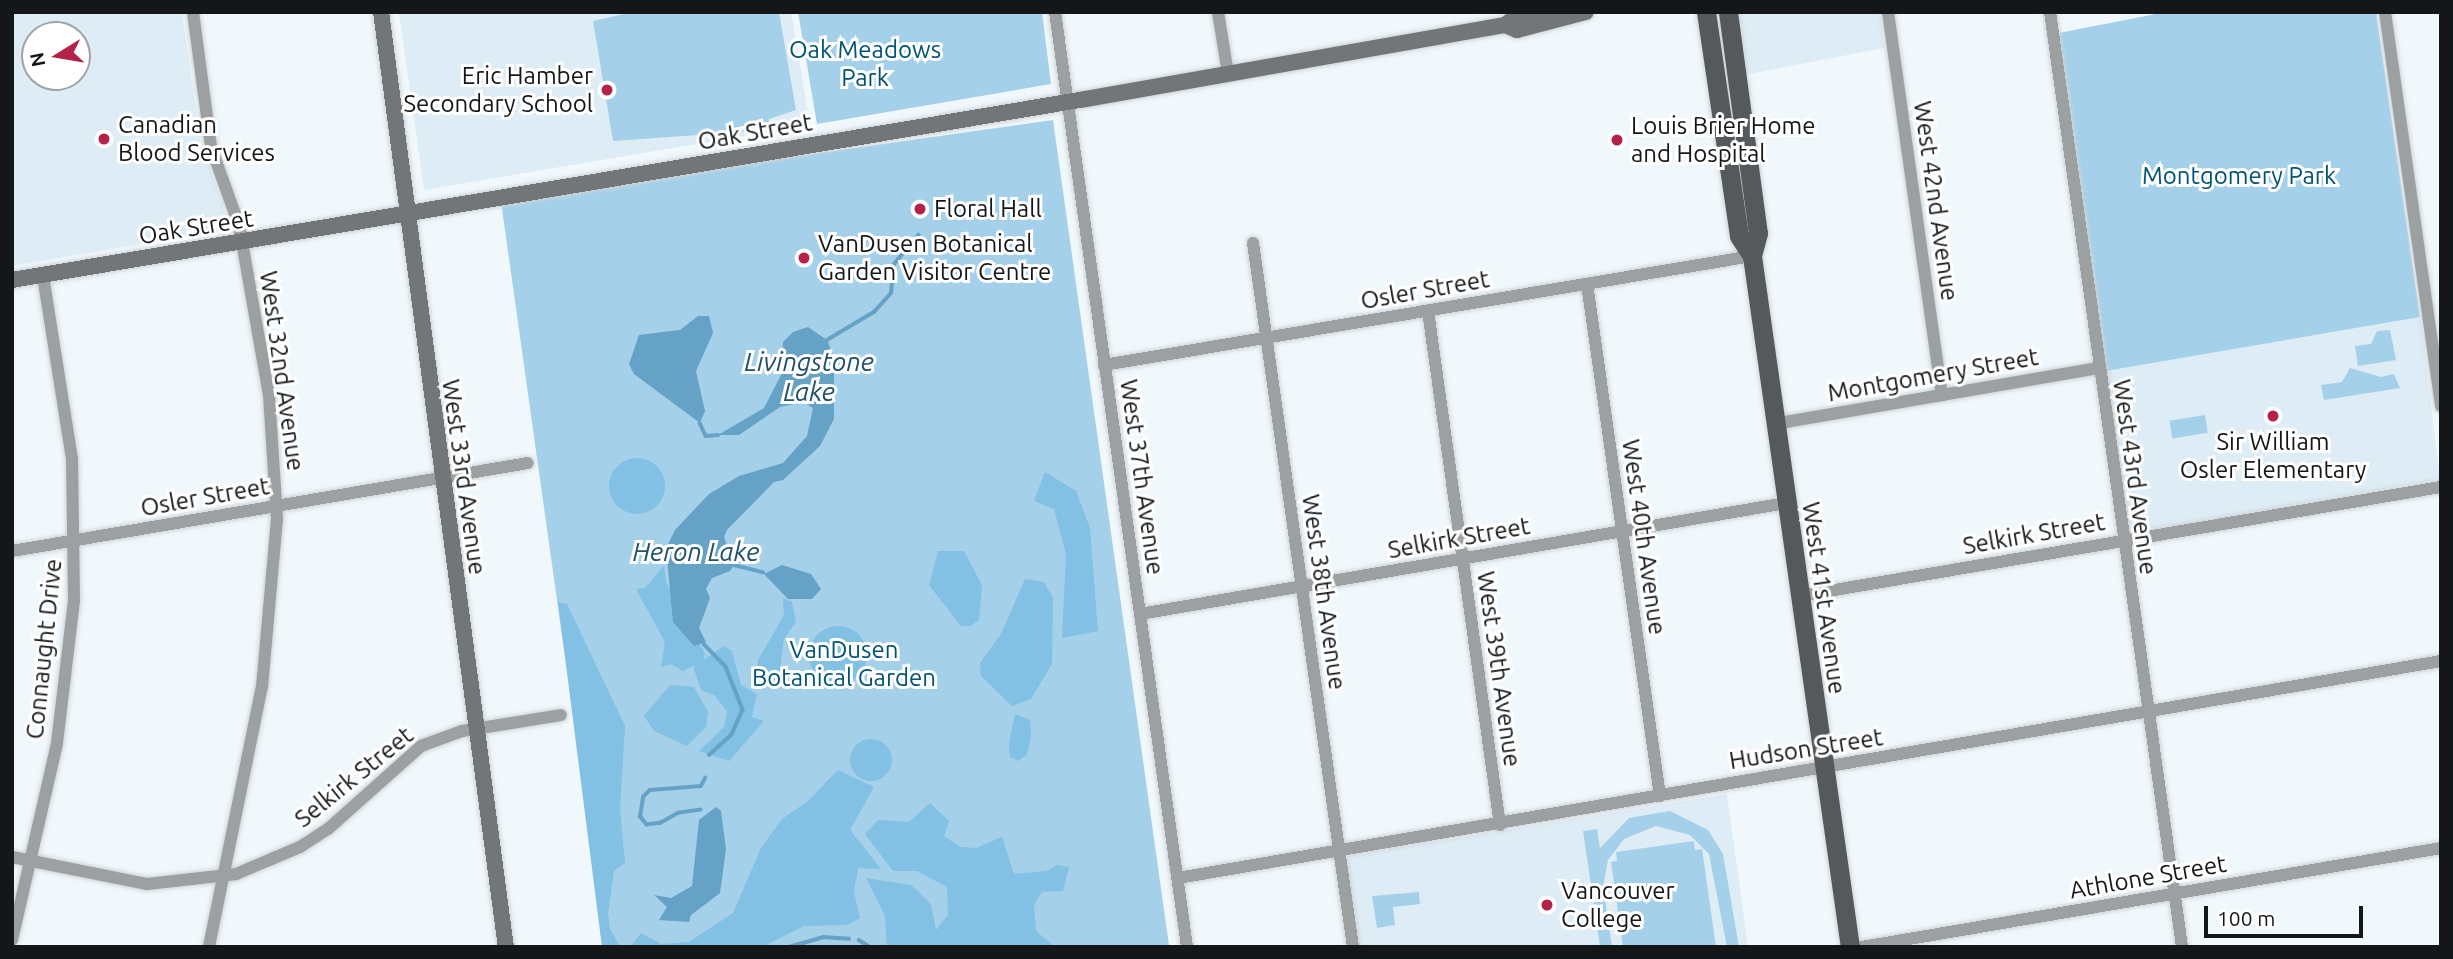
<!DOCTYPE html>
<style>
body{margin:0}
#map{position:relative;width:2453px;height:959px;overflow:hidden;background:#f1f8fc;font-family:Ubuntu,sans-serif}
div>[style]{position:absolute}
.built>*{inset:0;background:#deecf5}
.green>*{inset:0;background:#a4d0ea;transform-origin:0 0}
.forest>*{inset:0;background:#82c0e4}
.round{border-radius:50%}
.water>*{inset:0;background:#65a2c5}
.stream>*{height:3.5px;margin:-1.75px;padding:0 1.75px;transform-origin:1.75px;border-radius:1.75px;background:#65a2c5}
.roads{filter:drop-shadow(0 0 2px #ced4d8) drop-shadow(0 0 2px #ced4d8)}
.street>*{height:12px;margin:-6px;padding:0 6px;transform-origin:6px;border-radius:6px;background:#9da0a1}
.secondary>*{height:16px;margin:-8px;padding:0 8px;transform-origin:8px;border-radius:8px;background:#727679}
.primary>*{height:19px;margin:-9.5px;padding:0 9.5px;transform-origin:9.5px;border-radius:9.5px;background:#55595c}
.dots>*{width:19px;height:19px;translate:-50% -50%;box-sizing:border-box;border:4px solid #fff;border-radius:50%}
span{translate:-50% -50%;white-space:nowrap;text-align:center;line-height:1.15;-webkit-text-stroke:6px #fff;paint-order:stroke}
.park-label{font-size:24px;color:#005376}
.poi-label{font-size:24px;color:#141618}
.right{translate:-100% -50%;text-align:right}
.left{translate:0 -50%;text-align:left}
.street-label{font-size:24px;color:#141618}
.water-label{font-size:26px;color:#20506a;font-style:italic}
.frame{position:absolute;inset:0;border:14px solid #141618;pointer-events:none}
.north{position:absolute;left:21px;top:21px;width:70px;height:70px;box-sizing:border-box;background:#fff;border:2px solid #a1a2a3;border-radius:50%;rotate:259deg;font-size:19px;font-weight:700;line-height:28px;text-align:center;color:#141618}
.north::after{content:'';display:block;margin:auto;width:24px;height:32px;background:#b4224a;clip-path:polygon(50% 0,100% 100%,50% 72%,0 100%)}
.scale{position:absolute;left:2204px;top:906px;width:159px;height:32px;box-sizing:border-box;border:4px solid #141618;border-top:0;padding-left:9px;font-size:21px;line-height:24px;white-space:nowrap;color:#141618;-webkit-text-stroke:5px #fff;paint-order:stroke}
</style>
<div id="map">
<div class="built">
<i style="clip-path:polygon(evenodd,12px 12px,182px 12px,200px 139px,228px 221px,225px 230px,12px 266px,12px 12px,35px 35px,77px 35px,77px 77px,35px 77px,35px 35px)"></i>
<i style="clip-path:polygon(399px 12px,791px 12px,810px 125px,424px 190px)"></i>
<i style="clip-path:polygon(1737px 12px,1880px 12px,1884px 48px,1750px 74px,1745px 72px)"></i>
<i style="clip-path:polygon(2420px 317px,2440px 479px,2136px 533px,2129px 529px,2106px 371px)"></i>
<i style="clip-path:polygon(1727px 794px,1748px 947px,1358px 947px,1347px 860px,1350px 856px)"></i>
</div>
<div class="green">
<i style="clip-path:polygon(634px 12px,779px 12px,796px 110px,769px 119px,769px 125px,741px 132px,613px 141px,593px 21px)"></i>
<i style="clip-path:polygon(798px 12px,1042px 12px,1051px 84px,817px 124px)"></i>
<i style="clip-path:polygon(2166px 12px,2376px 12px,2420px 317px,2106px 371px,2059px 33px)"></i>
<i style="left:1053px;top:120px;width:834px;height:558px;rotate:82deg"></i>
<i style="clip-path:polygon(2390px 330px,2396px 360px,2358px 366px,2355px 346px,2371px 344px,2377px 331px)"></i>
<i style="clip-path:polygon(2350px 368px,2381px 377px,2394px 374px,2400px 388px,2324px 400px,2321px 385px,2342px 382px)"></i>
<i style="left:2205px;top:415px;width:18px;height:36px;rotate:81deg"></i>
<i style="clip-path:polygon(1670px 811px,1708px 830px,1723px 854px,1739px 947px,1727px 947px,1709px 854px,1690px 835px,1656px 826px,1624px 839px,1608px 860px,1603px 886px,1612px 947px,1600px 947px,1583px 831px,1597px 829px,1600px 848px,1629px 818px)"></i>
<i style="clip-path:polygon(1694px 841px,1695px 850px,1702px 849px,1716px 947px,1623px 947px,1611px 862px,1617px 861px,1616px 852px)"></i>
<i style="clip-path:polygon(1419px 892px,1420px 904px,1393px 907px,1395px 925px,1377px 928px,1372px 896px)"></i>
</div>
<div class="forest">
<i class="round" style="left:609px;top:458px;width:56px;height:56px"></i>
<i style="clip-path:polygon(1045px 472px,1076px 491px,1090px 528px,1098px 631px,1062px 638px,1066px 554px,1054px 509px,1034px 501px)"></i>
<i style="clip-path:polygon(938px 551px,964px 551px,982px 585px,979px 620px,970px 626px,961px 626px,929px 585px)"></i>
<i style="clip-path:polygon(664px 566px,666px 582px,705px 654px,703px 660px,724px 646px,732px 651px,741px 685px,757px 694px,752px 717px,764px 721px,729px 761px,699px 751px,724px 727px,727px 711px,714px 695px,701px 690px,693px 666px,683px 671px,671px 664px,661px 667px,665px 642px,636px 589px,645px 588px)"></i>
<i style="clip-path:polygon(1025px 579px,1044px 582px,1053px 598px,1052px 664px,1031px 699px,1012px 706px,981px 676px,980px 663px,1001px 634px)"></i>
<i style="clip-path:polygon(783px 598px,792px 602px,796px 622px,784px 639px,779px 679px,772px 680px,757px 670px,758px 660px,784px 615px)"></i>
<i style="clip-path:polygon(558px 602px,567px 604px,625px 726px,620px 808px,625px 863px,614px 871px,608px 913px,610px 929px,620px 947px,602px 947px)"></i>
<i class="round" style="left:809px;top:626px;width:58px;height:58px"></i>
<i style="clip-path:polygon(670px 685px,694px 687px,708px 712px,706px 727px,687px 746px,654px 731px,644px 716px)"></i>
<i style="clip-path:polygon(1015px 714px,1030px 720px,1031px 736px,1027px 755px,1018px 761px,1010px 757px,1009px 742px)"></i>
<i class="round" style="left:850px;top:739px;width:42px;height:42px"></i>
<i style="clip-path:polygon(838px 770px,874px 787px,850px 830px,881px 869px,858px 868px,854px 892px,860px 918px,847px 925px,804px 926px,762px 947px,630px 947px,641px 933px,661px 944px,689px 942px,733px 913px,761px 848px,782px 819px,808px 801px)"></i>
<i style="clip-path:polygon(930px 803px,949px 821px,944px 836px,960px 847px,976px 848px,1002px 837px,1014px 874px,1047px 871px,1057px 865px,1069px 867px,1063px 891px,1042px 892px,1034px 905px,1036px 931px,1055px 947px,887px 947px,885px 916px,866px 878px,911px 885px,931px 904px,936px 930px,948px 915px,947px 887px,917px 871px,893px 871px,865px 834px,878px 820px,909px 822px)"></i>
</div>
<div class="water">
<i style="clip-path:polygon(698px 316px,709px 316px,713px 333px,696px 371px,705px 411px,700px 423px,634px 374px,629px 364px,639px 335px,680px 330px)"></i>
<i style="clip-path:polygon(808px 327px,827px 340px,834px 357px,834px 419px,820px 446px,783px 480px,774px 482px,727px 530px,724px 537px,734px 565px,730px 571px,712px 578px,706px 589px,710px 598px,699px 628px,706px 642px,694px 646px,673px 622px,666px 548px,675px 530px,709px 494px,739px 476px,783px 463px,807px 436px,813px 408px,804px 402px,780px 407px,739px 435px,718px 435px,764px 408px,782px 373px,783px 342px,793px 332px)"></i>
<i style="clip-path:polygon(782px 565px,811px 574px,821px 589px,812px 599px,788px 599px,764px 574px)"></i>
<i style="clip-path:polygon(716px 807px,721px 811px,726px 849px,720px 893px,691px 915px,689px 922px,659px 920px,667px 907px,654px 895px,671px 898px,692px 886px,699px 820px)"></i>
</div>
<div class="stream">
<i style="left:827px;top:340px;width:55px;rotate:-30.8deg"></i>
<i style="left:874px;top:312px;width:25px;rotate:-48deg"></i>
<i style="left:891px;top:293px;width:29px;rotate:-84deg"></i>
<i style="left:894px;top:264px;width:38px;rotate:-50deg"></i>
<i style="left:700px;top:423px;width:14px;rotate:65deg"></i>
<i style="left:706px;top:436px;width:12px;rotate:-5deg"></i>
<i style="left:734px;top:565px;width:30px;rotate:14deg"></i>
<i style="left:704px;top:644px;width:32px;rotate:46deg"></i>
<i style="left:726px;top:667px;width:46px;rotate:68.4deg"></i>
<i style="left:743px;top:710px;width:27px;rotate:114deg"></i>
<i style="left:732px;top:735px;width:30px;rotate:138deg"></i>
<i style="left:701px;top:810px;width:22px;rotate:172deg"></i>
<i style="left:679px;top:813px;width:21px;rotate:151deg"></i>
<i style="left:661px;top:823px;width:14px;rotate:172deg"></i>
<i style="left:647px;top:825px;width:11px;rotate:-131deg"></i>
<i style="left:640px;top:817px;width:20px;rotate:-81deg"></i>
<i style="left:643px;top:797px;width:10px;rotate:-45deg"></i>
<i style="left:650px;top:790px;width:51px;rotate:-4.5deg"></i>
<i style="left:701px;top:786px;width:9px;rotate:-63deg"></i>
<i style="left:859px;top:940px;width:13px;rotate:32deg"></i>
<i style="left:789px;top:947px;width:35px;rotate:-16deg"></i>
<i style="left:823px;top:937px;width:26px;rotate:4deg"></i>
</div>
<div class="roads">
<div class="street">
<i style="left:193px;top:12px;width:136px;rotate:82.4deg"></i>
<i style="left:211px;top:147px;width:83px;rotate:70.3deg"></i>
<i style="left:239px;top:225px;width:173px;rotate:80deg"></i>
<i style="left:269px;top:395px;width:124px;rotate:86.3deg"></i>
<i style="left:277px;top:519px;width:168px;rotate:95.1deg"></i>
<i style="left:262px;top:686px;width:266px;rotate:101.5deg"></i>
<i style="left:1055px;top:12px;width:944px;rotate:81.96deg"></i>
<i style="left:1218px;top:12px;width:63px;rotate:80.8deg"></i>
<i style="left:1888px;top:12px;width:387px;rotate:82deg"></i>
<i style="left:2050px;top:12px;width:944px;rotate:81.96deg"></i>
<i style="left:2385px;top:12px;width:398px;rotate:81.9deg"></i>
<i style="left:1253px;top:243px;width:711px;rotate:81.92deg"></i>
<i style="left:1587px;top:284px;width:517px;rotate:81.89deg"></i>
<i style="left:1428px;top:311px;width:519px;rotate:82.03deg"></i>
<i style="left:1104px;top:365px;width:657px;rotate:-9.55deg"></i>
<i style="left:1774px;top:424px;width:329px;rotate:-9.8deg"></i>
<i style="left:12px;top:551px;width:523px;rotate:-9.68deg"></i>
<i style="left:1799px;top:596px;width:651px;rotate:-9.64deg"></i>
<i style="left:1140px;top:614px;width:655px;rotate:-9.75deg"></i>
<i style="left:12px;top:857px;width:138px;rotate:11.3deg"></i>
<i style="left:147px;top:884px;width:90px;rotate:-6.4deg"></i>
<i style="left:236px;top:874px;width:69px;rotate:-22.9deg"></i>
<i style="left:300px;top:847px;width:33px;rotate:-33deg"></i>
<i style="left:328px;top:829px;width:125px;rotate:-41.7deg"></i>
<i style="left:421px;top:746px;width:44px;rotate:-20.1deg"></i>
<i style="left:462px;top:731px;width:100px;rotate:-9.2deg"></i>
<i style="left:1178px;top:878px;width:1282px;rotate:-9.75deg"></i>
<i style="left:12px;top:940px;width:202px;rotate:-77.1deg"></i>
<i style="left:57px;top:743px;width:143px;rotate:-83.2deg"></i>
<i style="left:74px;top:601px;width:142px;rotate:-90.8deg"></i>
<i style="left:72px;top:459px;width:186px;rotate:-99deg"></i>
<i style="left:1862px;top:947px;width:587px;rotate:-9.7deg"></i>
</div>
<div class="secondary">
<i style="left:381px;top:12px;width:943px;rotate:82.39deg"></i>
<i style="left:1505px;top:25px;width:13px;rotate:23deg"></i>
<i style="left:1517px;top:30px;width:71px;rotate:-14.6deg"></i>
<i style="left:12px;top:280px;width:1083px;rotate:-9.57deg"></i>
<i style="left:1080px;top:100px;width:432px;rotate:-10deg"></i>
<i style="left:1505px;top:25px;width:11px;rotate:-38deg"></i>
<i style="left:1514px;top:18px;width:34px;rotate:-10deg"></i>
</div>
<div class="primary">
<i style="left:1706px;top:12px;width:226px;rotate:81.6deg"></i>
<i style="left:1739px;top:236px;width:24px;rotate:57deg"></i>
<i style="left:1752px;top:256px;width:698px;rotate:81.93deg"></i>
<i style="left:1728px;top:12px;width:223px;rotate:82.3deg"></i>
<i style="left:1758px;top:233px;width:24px;rotate:105deg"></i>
</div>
</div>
<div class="dots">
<i style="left:607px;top:90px;background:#b4224a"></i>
<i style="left:104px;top:139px;background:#b4224a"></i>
<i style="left:1617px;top:140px;background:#b4224a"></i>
<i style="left:920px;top:209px;background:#b4224a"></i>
<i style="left:804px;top:258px;background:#b4224a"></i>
<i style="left:2273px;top:416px;background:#b4224a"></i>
<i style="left:1547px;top:905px;background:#b4224a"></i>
</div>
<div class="park-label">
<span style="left:865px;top:64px">Oak Meadows<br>Park</span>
<span style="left:2239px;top:176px">Montgomery Park</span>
<span style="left:844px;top:664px">VanDusen<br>Botanical Garden</span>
</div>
<div class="poi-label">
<span class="right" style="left:593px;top:90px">Eric Hamber<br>Secondary School</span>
<span class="left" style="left:118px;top:139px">Canadian<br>Blood Services</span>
<span class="left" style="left:1631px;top:140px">Louis Brier Home<br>and Hospital</span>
<span class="left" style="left:934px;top:209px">Floral Hall</span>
<span class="left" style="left:818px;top:258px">VanDusen Botanical<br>Garden Visitor Centre</span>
<span style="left:2273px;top:456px">Sir William<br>Osler Elementary</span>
<span class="left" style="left:1561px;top:905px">Vancouver<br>College</span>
</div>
<div class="street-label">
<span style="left:755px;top:132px;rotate:-10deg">Oak Street</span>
<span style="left:1936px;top:201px;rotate:82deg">West 42nd Avenue</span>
<span style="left:196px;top:227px;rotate:-9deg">Oak Street</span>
<span style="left:1425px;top:290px;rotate:-10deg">Osler Street</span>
<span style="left:282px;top:371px;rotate:82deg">West 32nd Avenue</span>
<span style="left:1933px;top:375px;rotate:-10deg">Montgomery Street</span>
<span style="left:464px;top:477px;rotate:82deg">West 33rd Avenue</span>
<span style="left:1142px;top:477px;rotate:82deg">West 37th Avenue</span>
<span style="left:2135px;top:477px;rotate:82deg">West 43rd Avenue</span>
<span style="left:205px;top:497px;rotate:-10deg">Osler Street</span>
<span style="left:2034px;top:534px;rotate:-10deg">Selkirk Street</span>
<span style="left:1644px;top:537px;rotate:82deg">West 40th Avenue</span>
<span style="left:1459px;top:538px;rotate:-10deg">Selkirk Street</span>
<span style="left:1324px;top:592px;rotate:82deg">West 38th Avenue</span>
<span style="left:1824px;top:598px;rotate:82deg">West 41st Avenue</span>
<span style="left:44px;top:649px;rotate:-84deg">Connaught Drive</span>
<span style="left:1499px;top:669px;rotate:82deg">West 39th Avenue</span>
<span style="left:1806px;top:749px;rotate:-9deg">Hudson Street</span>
<span style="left:354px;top:777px;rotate:-39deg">Selkirk Street</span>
<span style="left:2148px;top:877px;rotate:-10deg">Athlone Street</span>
</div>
<div class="water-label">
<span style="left:809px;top:377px">Livingstone<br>Lake</span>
<span style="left:696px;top:552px">Heron Lake</span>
</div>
<div class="frame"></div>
<div class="north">N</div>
<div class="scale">100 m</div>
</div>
